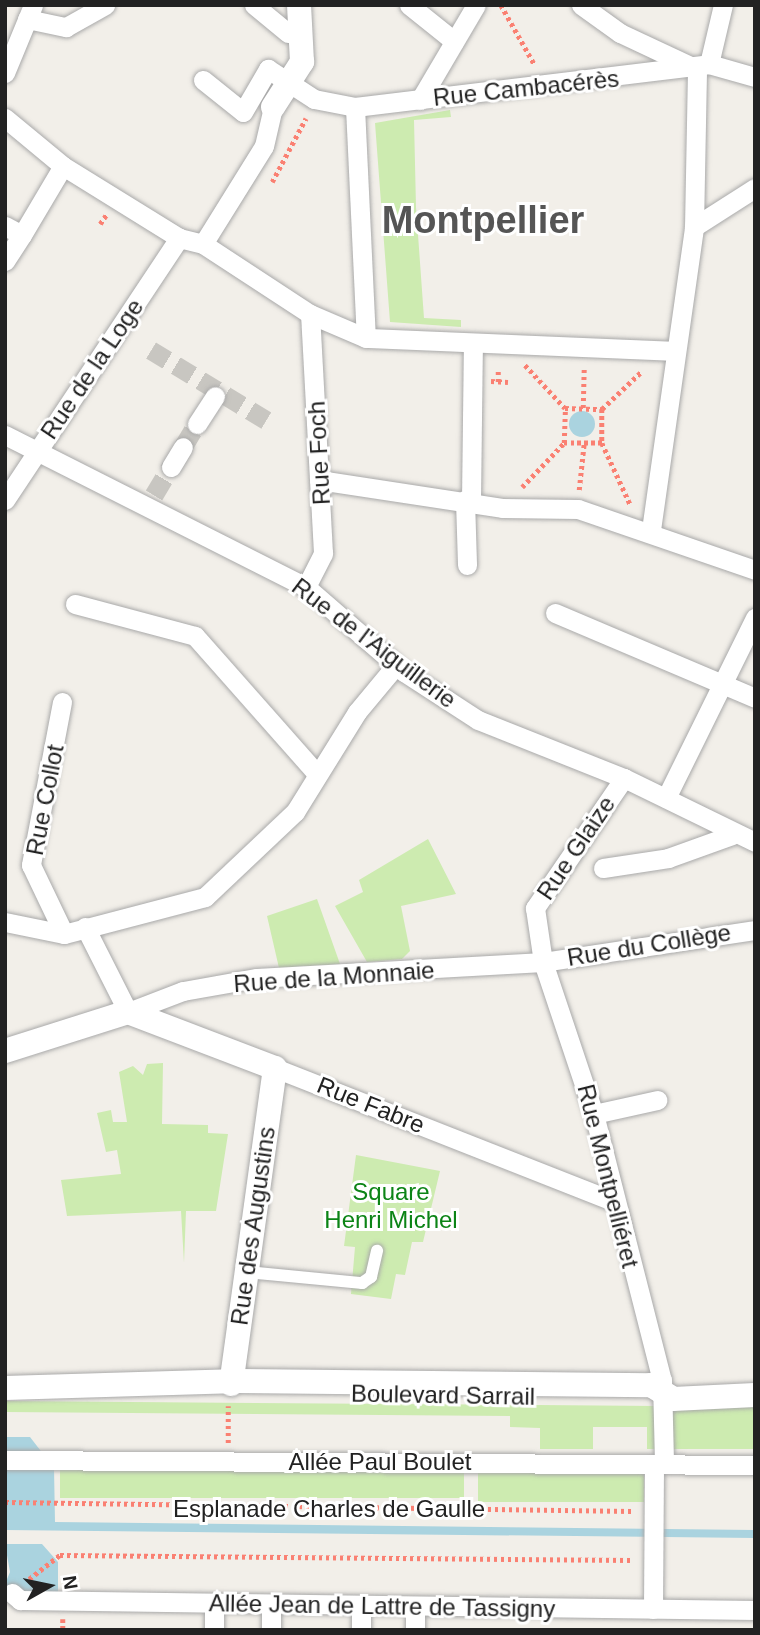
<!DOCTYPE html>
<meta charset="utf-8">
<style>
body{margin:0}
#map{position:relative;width:760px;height:1635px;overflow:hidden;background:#f2efe9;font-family:Arial,sans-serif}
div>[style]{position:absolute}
.grass>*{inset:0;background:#cdebb0;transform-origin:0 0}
.water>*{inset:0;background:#aad3df}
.round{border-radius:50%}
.pedestrian-tunnel>*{height:19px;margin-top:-9.5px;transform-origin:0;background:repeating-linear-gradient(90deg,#c8c6c1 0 19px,transparent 0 29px)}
.path>*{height:4.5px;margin-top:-2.25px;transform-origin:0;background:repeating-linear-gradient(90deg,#fa8072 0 3.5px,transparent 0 7px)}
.roads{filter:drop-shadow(0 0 2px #a9a9a9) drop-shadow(0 0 2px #a9a9a9)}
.service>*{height:12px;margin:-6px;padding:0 6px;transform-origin:6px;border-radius:6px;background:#fff}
.pedestrian>*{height:19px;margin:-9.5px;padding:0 9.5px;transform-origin:9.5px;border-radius:9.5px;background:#fff}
.minor>*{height:24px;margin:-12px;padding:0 12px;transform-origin:12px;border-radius:12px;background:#fff}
span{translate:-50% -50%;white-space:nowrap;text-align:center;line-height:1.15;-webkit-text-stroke:6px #fff;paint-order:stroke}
.street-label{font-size:24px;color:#222}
.park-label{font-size:24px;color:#0c8416}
.town-label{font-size:38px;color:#555;font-weight:700}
.frame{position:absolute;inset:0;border:7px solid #222;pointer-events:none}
.north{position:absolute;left:14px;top:1551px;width:70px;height:70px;-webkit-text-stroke:5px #fff;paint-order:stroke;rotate:81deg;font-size:19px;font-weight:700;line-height:28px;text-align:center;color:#222}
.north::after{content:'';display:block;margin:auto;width:24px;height:32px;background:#222;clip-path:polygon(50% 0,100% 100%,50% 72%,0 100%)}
</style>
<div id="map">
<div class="grass">
<i style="clip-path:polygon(450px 110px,451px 117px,414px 120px,416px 207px,424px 318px,461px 320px,461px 327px,390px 322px,375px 123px)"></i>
<i style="clip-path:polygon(428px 839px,456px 894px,401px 906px,410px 951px,402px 959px,367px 962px,335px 906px,363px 892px,359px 880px)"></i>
<i style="clip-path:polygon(317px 899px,340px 964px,279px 968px,267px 916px)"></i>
<i style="clip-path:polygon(163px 1063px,162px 1124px,208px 1125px,208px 1133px,228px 1134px,216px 1211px,186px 1211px,184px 1263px,181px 1211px,67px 1216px,61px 1180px,121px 1174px,117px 1150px,106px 1152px,97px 1113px,111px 1110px,113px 1122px,127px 1122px,119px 1072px,133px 1066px,143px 1075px,147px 1064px)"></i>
<i style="clip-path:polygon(356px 1155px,440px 1171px,423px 1242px,412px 1242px,405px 1275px,396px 1274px,391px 1299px,351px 1294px,355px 1247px,344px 1246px)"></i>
<i style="clip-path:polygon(5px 1401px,657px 1406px,656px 1449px,647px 1449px,647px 1427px,593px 1427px,593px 1449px,540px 1449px,540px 1428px,510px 1427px,510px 1416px,5px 1412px)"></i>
<i style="left:670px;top:1406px;width:85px;height:43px"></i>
<i style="left:60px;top:1468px;width:404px;height:30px"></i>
<i style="left:478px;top:1473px;width:166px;height:29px"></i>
</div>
<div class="water">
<i class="round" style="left:569px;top:411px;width:26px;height:26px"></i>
<i style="clip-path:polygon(5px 1437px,30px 1437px,54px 1468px,55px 1522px,755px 1530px,755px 1538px,5px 1530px)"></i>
<i style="clip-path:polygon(5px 1544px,42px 1544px,58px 1562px,58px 1597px,19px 1596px,5px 1584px,10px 1572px)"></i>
</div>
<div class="pedestrian-tunnel">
<i style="left:151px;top:350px;width:135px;rotate:31.3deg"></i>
<i style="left:183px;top:447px;width:27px;rotate:-59deg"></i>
<i style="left:154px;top:495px;width:33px;rotate:-59deg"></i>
</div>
<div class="path">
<i style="left:501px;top:5px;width:69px;rotate:60.5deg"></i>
<i style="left:272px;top:182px;width:72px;rotate:-62deg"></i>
<i style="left:100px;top:224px;width:11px;rotate:-56deg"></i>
<i style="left:525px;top:365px;width:59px;rotate:47.1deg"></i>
<i style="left:491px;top:381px;width:17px;rotate:3deg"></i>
<i style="left:498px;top:382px;width:13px;rotate:-90deg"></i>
<i style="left:583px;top:408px;width:41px;rotate:-88.6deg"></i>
<i style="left:602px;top:409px;width:34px;rotate:90deg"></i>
<i style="left:602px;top:443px;width:38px;rotate:180deg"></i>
<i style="left:564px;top:443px;width:35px;rotate:-88deg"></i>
<i style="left:565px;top:408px;width:37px;rotate:2deg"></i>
<i style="left:602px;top:409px;width:55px;rotate:-43.5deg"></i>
<i style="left:602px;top:443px;width:69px;rotate:65.3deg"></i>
<i style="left:522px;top:487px;width:61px;rotate:-46.3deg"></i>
<i style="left:579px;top:490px;width:47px;rotate:-83.9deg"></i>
<i style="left:228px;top:1443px;width:37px;rotate:-90deg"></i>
<i style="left:5px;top:1502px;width:627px;rotate:0.82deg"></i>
<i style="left:29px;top:1579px;width:39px;rotate:-38deg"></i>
<i style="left:60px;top:1555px;width:572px;rotate:0.5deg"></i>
<i style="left:63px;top:1619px;width:11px;rotate:90deg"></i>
</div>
<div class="roads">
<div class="service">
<i style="left:247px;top:1272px;width:116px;rotate:5.5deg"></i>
<i style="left:362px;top:1283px;width:11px;rotate:-34deg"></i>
<i style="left:371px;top:1277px;width:27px;rotate:-77deg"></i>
</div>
<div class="pedestrian">
<i style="left:254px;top:5px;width:44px;rotate:39.5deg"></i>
<i style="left:409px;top:5px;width:58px;rotate:38.7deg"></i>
<i style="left:581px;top:5px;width:48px;rotate:35.7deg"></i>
<i style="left:620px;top:33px;width:85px;rotate:25.1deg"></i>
<i style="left:27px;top:19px;width:40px;rotate:12deg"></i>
<i style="left:66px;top:27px;width:45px;rotate:-29.4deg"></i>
<i style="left:709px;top:64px;width:61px;rotate:-76.7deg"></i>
<i style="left:5px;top:73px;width:74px;rotate:-67.6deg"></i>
<i style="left:203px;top:80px;width:51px;rotate:38.7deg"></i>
<i style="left:243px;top:112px;width:50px;rotate:-59.8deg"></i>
<i style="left:268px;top:69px;width:55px;rotate:33.1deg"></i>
<i style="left:314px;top:99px;width:42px;rotate:11deg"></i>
<i style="left:355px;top:107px;width:357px;rotate:-6.9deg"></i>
<i style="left:709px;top:64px;width:48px;rotate:15.8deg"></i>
<i style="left:420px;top:100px;width:110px;rotate:-59.5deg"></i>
<i style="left:355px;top:107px;width:231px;rotate:87.3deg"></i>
<i style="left:5px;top:118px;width:75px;rotate:39.6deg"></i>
<i style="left:63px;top:166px;width:137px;rotate:31.8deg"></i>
<i style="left:179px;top:238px;width:25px;rotate:14deg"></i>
<i style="left:203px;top:244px;width:128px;rotate:33.2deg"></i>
<i style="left:310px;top:314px;width:61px;rotate:23.2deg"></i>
<i style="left:366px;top:338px;width:308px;rotate:2.4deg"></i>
<i style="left:5px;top:226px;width:19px;rotate:28deg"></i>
<i style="left:22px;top:235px;width:80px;rotate:-59.3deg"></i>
<i style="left:694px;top:227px;width:72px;rotate:-32.6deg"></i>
<i style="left:203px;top:244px;width:115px;rotate:-58.1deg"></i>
<i style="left:264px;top:146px;width:40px;rotate:-77deg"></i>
<i style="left:5px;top:261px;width:31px;rotate:-57deg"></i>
<i style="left:197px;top:424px;width:33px;rotate:-57deg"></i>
<i style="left:5px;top:435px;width:337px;rotate:26.8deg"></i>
<i style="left:306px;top:587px;width:130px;rotate:40.9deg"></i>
<i style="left:404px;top:672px;width:88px;rotate:33deg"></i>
<i style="left:478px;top:720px;width:157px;rotate:21.7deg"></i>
<i style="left:624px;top:778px;width:146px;rotate:26deg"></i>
<i style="left:171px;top:467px;width:23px;rotate:-59deg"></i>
<i style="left:319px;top:480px;width:185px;rotate:8.7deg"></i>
<i style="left:502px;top:508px;width:76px;rotate:0.8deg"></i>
<i style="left:578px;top:509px;width:187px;rotate:19deg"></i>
<i style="left:5px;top:500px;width:315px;rotate:-56.4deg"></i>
<i style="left:465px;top:500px;width:65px;rotate:88.2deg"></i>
<i style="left:471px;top:501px;width:158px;rotate:-89.3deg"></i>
<i style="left:651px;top:530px;width:306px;rotate:-81.9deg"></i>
<i style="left:694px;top:227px;width:158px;rotate:-88.9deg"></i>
<i style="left:306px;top:587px;width:38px;rotate:-63deg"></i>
<i style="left:323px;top:553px;width:239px;rotate:-93.1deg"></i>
<i style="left:75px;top:604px;width:124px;rotate:14.9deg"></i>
<i style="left:195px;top:636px;width:183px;rotate:48.5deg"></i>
<i style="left:555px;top:613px;width:217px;rotate:23deg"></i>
<i style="left:62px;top:702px;width:166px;rotate:100.8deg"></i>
<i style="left:31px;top:865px;width:76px;rotate:64.4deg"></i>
<i style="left:624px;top:778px;width:158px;rotate:124.4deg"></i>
<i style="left:535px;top:908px;width:55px;rotate:81.6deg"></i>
<i style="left:543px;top:962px;width:160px;rotate:71.5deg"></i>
<i style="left:594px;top:1114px;width:275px;rotate:75.7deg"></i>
<i style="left:662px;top:1380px;width:84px;rotate:88.6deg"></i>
<i style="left:666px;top:798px;width:201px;rotate:-63.7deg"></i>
<i style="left:603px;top:868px;width:66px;rotate:-8.7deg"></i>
<i style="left:668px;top:858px;width:68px;rotate:-19.8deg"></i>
<i style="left:5px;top:922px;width:60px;rotate:11.5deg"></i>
<i style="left:64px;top:934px;width:146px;rotate:-14.7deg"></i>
<i style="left:205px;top:897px;width:124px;rotate:-43.4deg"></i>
<i style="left:295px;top:812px;width:118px;rotate:-58.2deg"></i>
<i style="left:357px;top:712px;width:61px;rotate:-50.3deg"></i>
<i style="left:85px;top:927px;width:95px;rotate:63.2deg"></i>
<i style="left:128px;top:1012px;width:59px;rotate:-20.9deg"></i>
<i style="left:183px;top:991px;width:75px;rotate:-10deg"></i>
<i style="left:257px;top:978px;width:286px;rotate:-3.2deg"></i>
<i style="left:543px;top:962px;width:214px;rotate:-8.6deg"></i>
<i style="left:275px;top:1068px;width:362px;rotate:21.5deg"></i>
<i style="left:594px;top:1114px;width:65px;rotate:-12.5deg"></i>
<i style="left:5px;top:1460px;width:750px;rotate:0.38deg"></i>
<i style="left:12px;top:1593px;width:11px;rotate:41deg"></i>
<i style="left:20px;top:1600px;width:735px;rotate:0.78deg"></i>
<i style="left:214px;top:1603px;width:27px;rotate:90deg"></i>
<i style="left:653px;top:1609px;width:145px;rotate:-89.6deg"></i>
<i style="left:271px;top:1630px;width:26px;rotate:-90deg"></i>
<i style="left:361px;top:1630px;width:23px;rotate:-90deg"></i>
<i style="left:415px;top:1630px;width:23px;rotate:-90deg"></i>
</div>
<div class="minor">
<i style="left:273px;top:107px;width:54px;rotate:-57.2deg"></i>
<i style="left:302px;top:62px;width:57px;rotate:-93deg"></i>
<i style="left:5px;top:1051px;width:129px;rotate:-17.6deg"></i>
<i style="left:128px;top:1012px;width:157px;rotate:20.9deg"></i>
<i style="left:275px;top:1068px;width:319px;rotate:97.9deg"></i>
<i style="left:5px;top:1388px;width:234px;rotate:-1.7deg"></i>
<i style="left:239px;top:1381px;width:412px;rotate:0.6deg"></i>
<i style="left:651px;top:1385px;width:26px;rotate:32deg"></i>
<i style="left:673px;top:1399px;width:82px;rotate:-2.8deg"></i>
</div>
</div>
<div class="street-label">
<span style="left:526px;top:88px;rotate:-6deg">Rue Cambacérès</span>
<span style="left:92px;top:369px;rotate:-56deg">Rue de la Loge</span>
<span style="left:319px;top:453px;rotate:-93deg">Rue Foch</span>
<span style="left:374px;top:643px;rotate:37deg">Rue de l'Aiguillerie</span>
<span style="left:45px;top:800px;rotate:-79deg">Rue Collot</span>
<span style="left:576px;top:848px;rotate:-56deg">Rue Glaize</span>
<span style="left:649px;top:945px;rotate:-9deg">Rue du Collège</span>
<span style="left:334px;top:977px;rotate:-4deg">Rue de la Monnaie</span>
<span style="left:371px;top:1105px;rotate:22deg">Rue Fabre</span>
<span style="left:608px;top:1176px;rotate:76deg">Rue Montpelliéret</span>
<span style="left:253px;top:1226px;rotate:-82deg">Rue des Augustins</span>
<span style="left:443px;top:1395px;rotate:1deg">Boulevard Sarrail</span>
<span style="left:380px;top:1462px">Allée Paul Boulet</span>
<span style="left:329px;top:1509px">Esplanade Charles de Gaulle</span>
<span style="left:382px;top:1606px;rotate:1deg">Allée Jean de Lattre de Tassigny</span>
</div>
<div class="park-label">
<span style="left:391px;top:1206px">Square<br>Henri Michel</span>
</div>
<div class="town-label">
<span style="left:483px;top:221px">Montpellier</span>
</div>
<div class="frame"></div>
<div class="north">N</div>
</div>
